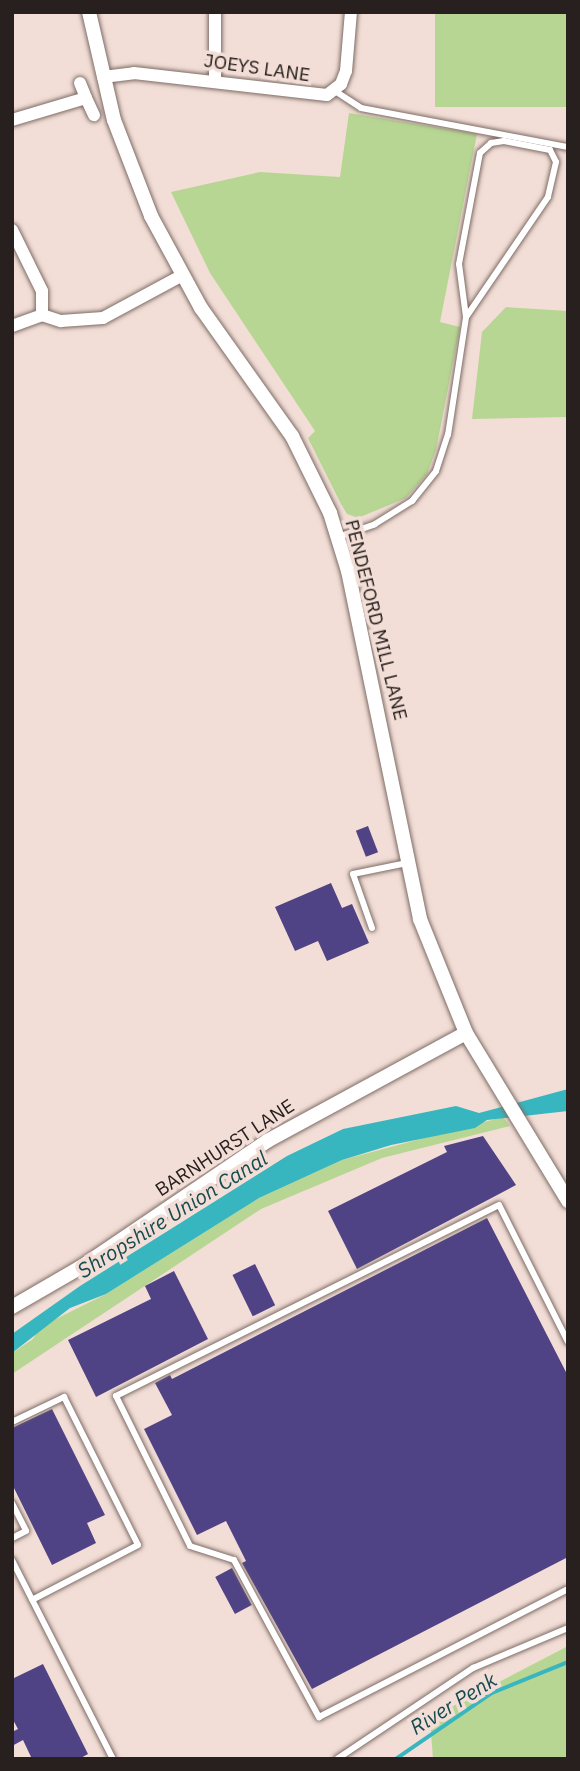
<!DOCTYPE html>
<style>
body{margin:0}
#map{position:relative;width:580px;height:1771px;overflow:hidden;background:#f2ded6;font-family:"IBM Plex Sans",sans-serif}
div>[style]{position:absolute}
.green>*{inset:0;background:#b8d693;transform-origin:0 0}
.water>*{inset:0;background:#38b6c0}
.stream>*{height:3.5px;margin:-1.75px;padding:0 1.75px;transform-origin:1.75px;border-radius:1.75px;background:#38b6c0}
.building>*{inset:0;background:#4f4385;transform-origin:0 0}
.roads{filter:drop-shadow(0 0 2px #7e6c66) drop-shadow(0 0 2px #7e6c66)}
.service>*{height:6px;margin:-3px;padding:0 3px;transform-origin:3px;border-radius:3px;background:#fff}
.minor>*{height:12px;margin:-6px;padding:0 6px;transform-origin:6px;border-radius:6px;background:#fff}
.tertiary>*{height:14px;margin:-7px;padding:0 7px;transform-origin:7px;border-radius:7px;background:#fff}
span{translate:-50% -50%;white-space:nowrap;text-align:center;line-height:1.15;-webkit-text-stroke:7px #f2ded6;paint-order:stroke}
.street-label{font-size:19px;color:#28201e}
.water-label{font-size:21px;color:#154a4e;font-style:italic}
.frame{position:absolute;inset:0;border:14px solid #28201e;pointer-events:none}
</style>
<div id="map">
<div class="green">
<i style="left:435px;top:12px;width:133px;height:95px"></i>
<i style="clip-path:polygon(349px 113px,477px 134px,440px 322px,460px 327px,436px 450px,427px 474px,406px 498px,358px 518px,347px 514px,341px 504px,308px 438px,315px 431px,210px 273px,171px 192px,260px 172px,340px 177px)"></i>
<i style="clip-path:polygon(506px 307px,568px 311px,568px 417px,472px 419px,482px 332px)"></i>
<i style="clip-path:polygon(503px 1117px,510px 1126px,382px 1158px,261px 1209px,12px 1374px,12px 1353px,33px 1339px,40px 1327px,106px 1294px,259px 1198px,342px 1160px)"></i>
<i style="clip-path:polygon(568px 1646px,568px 1757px,433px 1759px,430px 1718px)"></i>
</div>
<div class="water">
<i style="clip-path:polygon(568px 1089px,568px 1111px,487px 1120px,475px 1128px,391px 1145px,342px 1160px,259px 1198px,106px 1294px,70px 1308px,12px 1353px,12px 1334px,80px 1286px,287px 1156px,343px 1129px,456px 1106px,479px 1113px)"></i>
</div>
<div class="stream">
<i style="left:396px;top:1759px;width:116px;rotate:-34.5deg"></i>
<i style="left:492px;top:1693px;width:82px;rotate:-22.2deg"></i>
</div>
<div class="building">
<i style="left:368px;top:826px;width:28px;height:13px;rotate:69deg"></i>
<i style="clip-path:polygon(331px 883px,342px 908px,352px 904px,369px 943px,327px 961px,318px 941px,295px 951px,275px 907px)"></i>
<i style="clip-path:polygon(483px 1136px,516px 1185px,357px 1269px,328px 1211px,447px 1152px,444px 1146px)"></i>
<i style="clip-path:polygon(487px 1218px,568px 1376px,568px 1557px,312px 1689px,242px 1563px,246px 1561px,226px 1521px,197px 1535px,144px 1429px,172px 1415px,155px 1383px,170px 1375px,172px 1379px)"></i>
<i style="left:255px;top:1264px;width:46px;height:25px;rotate:64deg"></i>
<i style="clip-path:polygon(174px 1271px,208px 1339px,96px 1397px,68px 1340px,151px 1299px,145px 1286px)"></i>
<i style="clip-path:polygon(52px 1409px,105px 1515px,87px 1523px,96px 1543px,52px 1565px,12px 1484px,12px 1428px)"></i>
<i style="left:232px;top:1568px;width:42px;height:19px;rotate:62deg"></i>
<i style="clip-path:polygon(43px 1664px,88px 1754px,79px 1759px,32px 1759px,23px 1740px,12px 1746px,12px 1732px,18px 1729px,12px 1718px,12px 1679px)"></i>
</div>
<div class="roads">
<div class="service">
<i style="left:335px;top:91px;width:31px;rotate:33deg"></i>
<i style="left:361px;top:108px;width:211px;rotate:10.7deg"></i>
<i style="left:338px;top:537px;width:39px;rotate:-19deg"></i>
<i style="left:375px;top:524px;width:44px;rotate:-31.9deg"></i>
<i style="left:412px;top:501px;width:38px;rotate:-51deg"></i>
<i style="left:436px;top:471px;width:38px;rotate:-72deg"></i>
<i style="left:448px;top:435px;width:119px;rotate:-81.3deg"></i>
<i style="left:466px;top:317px;width:53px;rotate:-97.5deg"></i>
<i style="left:459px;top:264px;width:113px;rotate:-79.3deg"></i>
<i style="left:480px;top:153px;width:15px;rotate:-42deg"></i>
<i style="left:491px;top:143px;width:13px;rotate:-9deg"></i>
<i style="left:504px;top:141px;width:47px;rotate:11.1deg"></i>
<i style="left:550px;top:150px;width:13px;rotate:63deg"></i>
<i style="left:556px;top:162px;width:36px;rotate:103deg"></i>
<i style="left:548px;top:197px;width:145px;rotate:124.3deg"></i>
<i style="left:372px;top:928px;width:57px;rotate:-109.4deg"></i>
<i style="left:353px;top:874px;width:55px;rotate:-11.5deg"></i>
<i style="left:568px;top:1342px;width:153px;rotate:-116.7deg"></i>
<i style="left:499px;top:1205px;width:428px;rotate:153.5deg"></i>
<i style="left:116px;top:1396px;width:167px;rotate:63.7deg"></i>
<i style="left:190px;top:1546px;width:46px;rotate:17.7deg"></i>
<i style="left:234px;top:1560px;width:179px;rotate:61.6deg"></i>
<i style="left:319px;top:1717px;width:280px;rotate:-27.2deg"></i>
<i style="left:12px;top:1422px;width:58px;rotate:-25.7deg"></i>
<i style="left:64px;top:1397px;width:165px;rotate:63.4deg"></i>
<i style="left:138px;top:1545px;width:119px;rotate:152.6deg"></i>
<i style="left:12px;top:1503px;width:31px;rotate:63deg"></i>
<i style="left:26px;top:1531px;width:16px;rotate:153deg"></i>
<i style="left:12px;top:1560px;width:223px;rotate:63.1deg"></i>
<i style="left:337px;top:1759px;width:164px;rotate:-33.8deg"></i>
<i style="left:473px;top:1668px;width:103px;rotate:-22.8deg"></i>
</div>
<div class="minor">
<i style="left:215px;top:12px;width:69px;rotate:90deg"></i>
<i style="left:103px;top:77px;width:31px;rotate:-7deg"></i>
<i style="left:134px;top:73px;width:194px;rotate:6.5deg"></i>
<i style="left:327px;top:95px;width:18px;rotate:-38deg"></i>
<i style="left:341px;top:84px;width:14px;rotate:-69deg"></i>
<i style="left:346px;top:71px;width:59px;rotate:-85.2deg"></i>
<i style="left:80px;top:83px;width:16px;rotate:68deg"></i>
<i style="left:12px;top:120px;width:77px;rotate:-16.6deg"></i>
<i style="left:86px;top:98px;width:19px;rotate:65deg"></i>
<i style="left:12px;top:230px;width:68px;rotate:63.8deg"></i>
<i style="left:42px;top:291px;width:24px;rotate:90deg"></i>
<i style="left:12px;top:326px;width:32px;rotate:-20deg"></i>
<i style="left:42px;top:315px;width:20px;rotate:18deg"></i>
<i style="left:61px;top:321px;width:42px;rotate:-4.1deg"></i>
<i style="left:103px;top:318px;width:89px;rotate:-28.3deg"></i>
</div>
<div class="tertiary">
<i style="left:89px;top:12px;width:111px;rotate:77deg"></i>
<i style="left:114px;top:120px;width:103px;rotate:68.9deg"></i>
<i style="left:151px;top:216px;width:105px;rotate:61.5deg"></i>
<i style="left:201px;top:308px;width:157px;rotate:54.6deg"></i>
<i style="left:292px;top:436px;width:86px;rotate:63.7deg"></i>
<i style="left:330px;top:513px;width:61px;rotate:72.8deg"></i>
<i style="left:348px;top:571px;width:355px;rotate:78.3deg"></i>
<i style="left:420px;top:919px;width:123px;rotate:68deg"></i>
<i style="left:466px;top:1033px;width:197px;rotate:58.7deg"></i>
<i style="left:12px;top:1307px;width:80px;rotate:-30.1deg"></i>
<i style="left:81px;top:1267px;width:225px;rotate:-34.1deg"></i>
<i style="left:267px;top:1141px;width:226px;rotate:-28.5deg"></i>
</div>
</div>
<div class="street-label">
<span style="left:257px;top:68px;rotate:8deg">JOEYS LANE</span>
<span style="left:376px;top:620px;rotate:76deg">PENDEFORD MILL LANE</span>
<span style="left:225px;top:1148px;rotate:-33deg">BARNHURST LANE</span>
</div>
<div class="water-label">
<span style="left:172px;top:1214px;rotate:-32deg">Shropshire Union Canal</span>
<span style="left:453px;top:1703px;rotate:-32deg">River Penk</span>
</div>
<div class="frame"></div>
</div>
